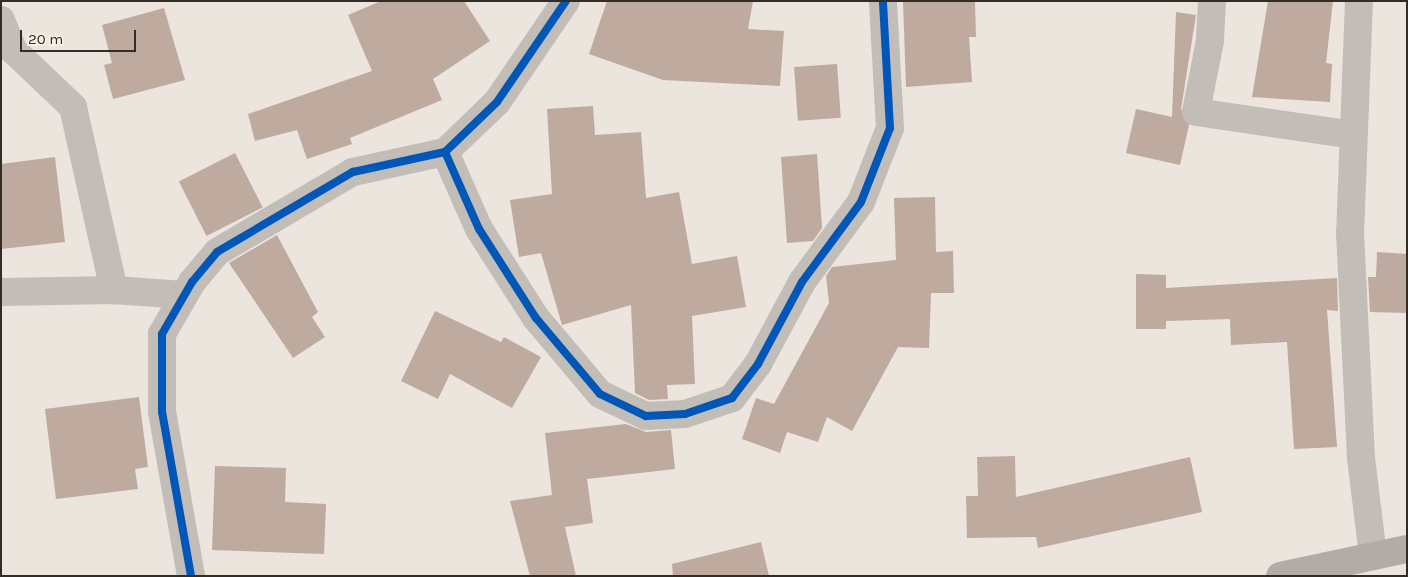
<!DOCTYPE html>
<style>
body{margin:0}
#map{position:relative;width:1408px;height:577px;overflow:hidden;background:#ebe5dd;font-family:Karla,sans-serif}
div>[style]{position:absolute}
.building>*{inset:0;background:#beaa9f;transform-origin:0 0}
.minor>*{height:28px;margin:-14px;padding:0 14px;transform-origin:14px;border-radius:14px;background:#c3bdb7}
.major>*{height:28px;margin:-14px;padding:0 14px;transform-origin:14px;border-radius:14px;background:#b2aca6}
.cycleway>*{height:8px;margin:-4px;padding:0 4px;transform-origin:4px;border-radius:4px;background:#0057b8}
span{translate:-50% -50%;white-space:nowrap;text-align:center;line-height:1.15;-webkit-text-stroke:5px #f9f0e3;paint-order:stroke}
.frame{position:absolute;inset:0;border:2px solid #332b25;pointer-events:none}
.scale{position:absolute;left:20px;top:30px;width:116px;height:22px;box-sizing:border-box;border:2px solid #332b25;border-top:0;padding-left:6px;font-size:15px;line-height:18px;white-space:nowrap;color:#332b25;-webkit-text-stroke:4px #f9f0e3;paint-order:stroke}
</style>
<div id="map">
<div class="building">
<i style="clip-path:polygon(381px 1px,464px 1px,490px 41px,433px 79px,442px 100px,350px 138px,352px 144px,307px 159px,297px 130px,255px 141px,248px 114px,372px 71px,348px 15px)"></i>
<i style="clip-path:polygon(607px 1px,753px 1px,748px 29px,784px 31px,780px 86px,663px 80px,589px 54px)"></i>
<i style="clip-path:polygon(903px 1px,975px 1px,976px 37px,969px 37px,972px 82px,906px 87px)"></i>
<i style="clip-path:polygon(1268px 1px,1333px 1px,1326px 63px,1332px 64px,1330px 102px,1252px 97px)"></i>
<i style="clip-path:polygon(164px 8px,185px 80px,113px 99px,104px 65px,112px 63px,102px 25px)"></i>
<i style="clip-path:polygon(1176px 12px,1196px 15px,1181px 109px,1189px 125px,1180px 165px,1126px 153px,1136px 109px,1172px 117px)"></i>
<i style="left:837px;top:64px;width:54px;height:43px;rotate:86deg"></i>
<i style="clip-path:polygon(593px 106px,595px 135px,641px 132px,646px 198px,679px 192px,692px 264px,737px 256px,746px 307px,692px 316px,695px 384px,667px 385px,668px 399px,649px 400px,635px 393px,631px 305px,562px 325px,541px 253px,519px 257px,510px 200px,552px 194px,547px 109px)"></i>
<i style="left:235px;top:153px;width:61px;height:63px;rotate:63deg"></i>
<i style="clip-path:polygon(817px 154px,822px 228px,813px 241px,787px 243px,781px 157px)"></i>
<i style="clip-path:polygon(55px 157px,65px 242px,1px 249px,1px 164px)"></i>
<i style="clip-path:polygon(935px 197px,936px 252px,953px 251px,954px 293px,931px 293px,929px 348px,898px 347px,852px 431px,827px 417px,818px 442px,787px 432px,780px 453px,742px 439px,756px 398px,774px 404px,829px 303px,826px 276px,832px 267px,896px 260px,894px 198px)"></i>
<i style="clip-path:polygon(277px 235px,318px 312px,312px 317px,325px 337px,293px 358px,229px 263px)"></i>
<i style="clip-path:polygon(1377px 252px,1407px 254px,1407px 313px,1370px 312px,1368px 277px,1376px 277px)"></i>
<i style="clip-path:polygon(1136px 274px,1166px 275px,1166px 288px,1337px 278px,1338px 311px,1327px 310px,1337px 447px,1294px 449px,1287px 342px,1231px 345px,1230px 319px,1166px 321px,1166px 329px,1136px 329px)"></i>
<i style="clip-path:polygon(435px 311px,501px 342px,504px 337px,541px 357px,512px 408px,450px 374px,438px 399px,401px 381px)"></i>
<i style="clip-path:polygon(139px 397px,148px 467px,135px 469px,138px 489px,56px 499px,45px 409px)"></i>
<i style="clip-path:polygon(626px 424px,646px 432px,671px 430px,675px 469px,587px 479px,593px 523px,565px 527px,576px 576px,530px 576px,510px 501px,552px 495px,545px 433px)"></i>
<i style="clip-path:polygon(1015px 456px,1016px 497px,1190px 457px,1202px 512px,1038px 548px,1036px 537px,967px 538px,966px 496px,978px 496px,977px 457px)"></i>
<i style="clip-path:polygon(215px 466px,286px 468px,285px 502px,326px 504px,324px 554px,212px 550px)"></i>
<i style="clip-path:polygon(761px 542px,769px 576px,673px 576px,672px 564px)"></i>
</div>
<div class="minor">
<i style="left:1212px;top:1px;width:40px;rotate:92.9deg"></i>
<i style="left:1210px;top:41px;width:72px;rotate:101.2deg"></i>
<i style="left:1196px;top:112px;width:159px;rotate:8.3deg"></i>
<i style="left:1359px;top:1px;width:232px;rotate:92.2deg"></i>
<i style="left:1350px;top:233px;width:225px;rotate:87.2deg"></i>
<i style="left:1361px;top:458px;width:99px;rotate:83deg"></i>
<i style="left:1px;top:20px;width:32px;rotate:68deg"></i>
<i style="left:13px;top:50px;width:83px;rotate:43.5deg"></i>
<i style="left:73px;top:107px;width:188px;rotate:77.4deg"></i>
<i style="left:445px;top:152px;width:84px;rotate:66.2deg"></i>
<i style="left:479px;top:229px;width:106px;rotate:57.4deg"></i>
<i style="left:536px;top:318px;width:99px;rotate:49.9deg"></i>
<i style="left:600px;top:394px;width:51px;rotate:25.6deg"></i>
<i style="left:646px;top:416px;width:39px;rotate:-3deg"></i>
<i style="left:685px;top:414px;width:50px;rotate:-18.8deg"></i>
<i style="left:732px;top:398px;width:43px;rotate:-52.6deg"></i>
<i style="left:758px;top:364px;width:93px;rotate:-61.8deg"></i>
<i style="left:802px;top:282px;width:99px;rotate:-53.6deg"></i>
<i style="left:861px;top:202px;width:79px;rotate:-68.6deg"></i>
<i style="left:890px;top:128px;width:127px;rotate:-93.2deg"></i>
<i style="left:1px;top:292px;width:113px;rotate:-1deg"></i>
<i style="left:114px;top:290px;width:70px;rotate:4.1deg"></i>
<i style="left:191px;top:576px;width:167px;rotate:-100deg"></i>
<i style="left:162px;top:412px;width:78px;rotate:-90deg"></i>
<i style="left:162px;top:334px;width:60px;rotate:-60deg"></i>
<i style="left:192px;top:282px;width:39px;rotate:-50deg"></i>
<i style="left:217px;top:252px;width:158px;rotate:-30.5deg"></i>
<i style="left:353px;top:172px;width:94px;rotate:-12.3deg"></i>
<i style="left:445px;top:152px;width:72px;rotate:-43.9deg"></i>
<i style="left:497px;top:102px;width:122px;rotate:-55.7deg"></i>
</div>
<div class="major">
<i style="left:1280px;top:576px;width:130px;rotate:-12deg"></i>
</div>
<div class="cycleway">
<i style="left:445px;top:152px;width:84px;rotate:66.2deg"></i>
<i style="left:479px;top:229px;width:106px;rotate:57.4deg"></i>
<i style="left:536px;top:318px;width:99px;rotate:49.9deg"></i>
<i style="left:600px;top:394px;width:51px;rotate:25.6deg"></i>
<i style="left:646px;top:416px;width:39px;rotate:-3deg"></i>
<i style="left:685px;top:414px;width:50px;rotate:-18.8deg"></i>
<i style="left:732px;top:398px;width:43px;rotate:-52.6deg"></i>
<i style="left:758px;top:364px;width:93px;rotate:-61.8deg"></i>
<i style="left:802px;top:282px;width:99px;rotate:-53.6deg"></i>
<i style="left:861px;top:202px;width:79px;rotate:-68.6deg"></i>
<i style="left:890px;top:128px;width:127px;rotate:-93.2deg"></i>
<i style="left:191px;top:576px;width:167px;rotate:-100deg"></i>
<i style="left:162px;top:412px;width:78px;rotate:-90deg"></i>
<i style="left:162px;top:334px;width:60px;rotate:-60deg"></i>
<i style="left:192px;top:282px;width:39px;rotate:-50deg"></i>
<i style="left:217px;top:252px;width:158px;rotate:-30.5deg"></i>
<i style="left:353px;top:172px;width:94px;rotate:-12.3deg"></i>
<i style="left:445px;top:152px;width:72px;rotate:-43.9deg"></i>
<i style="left:497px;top:102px;width:122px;rotate:-55.7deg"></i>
</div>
<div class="frame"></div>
<div class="scale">20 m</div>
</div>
